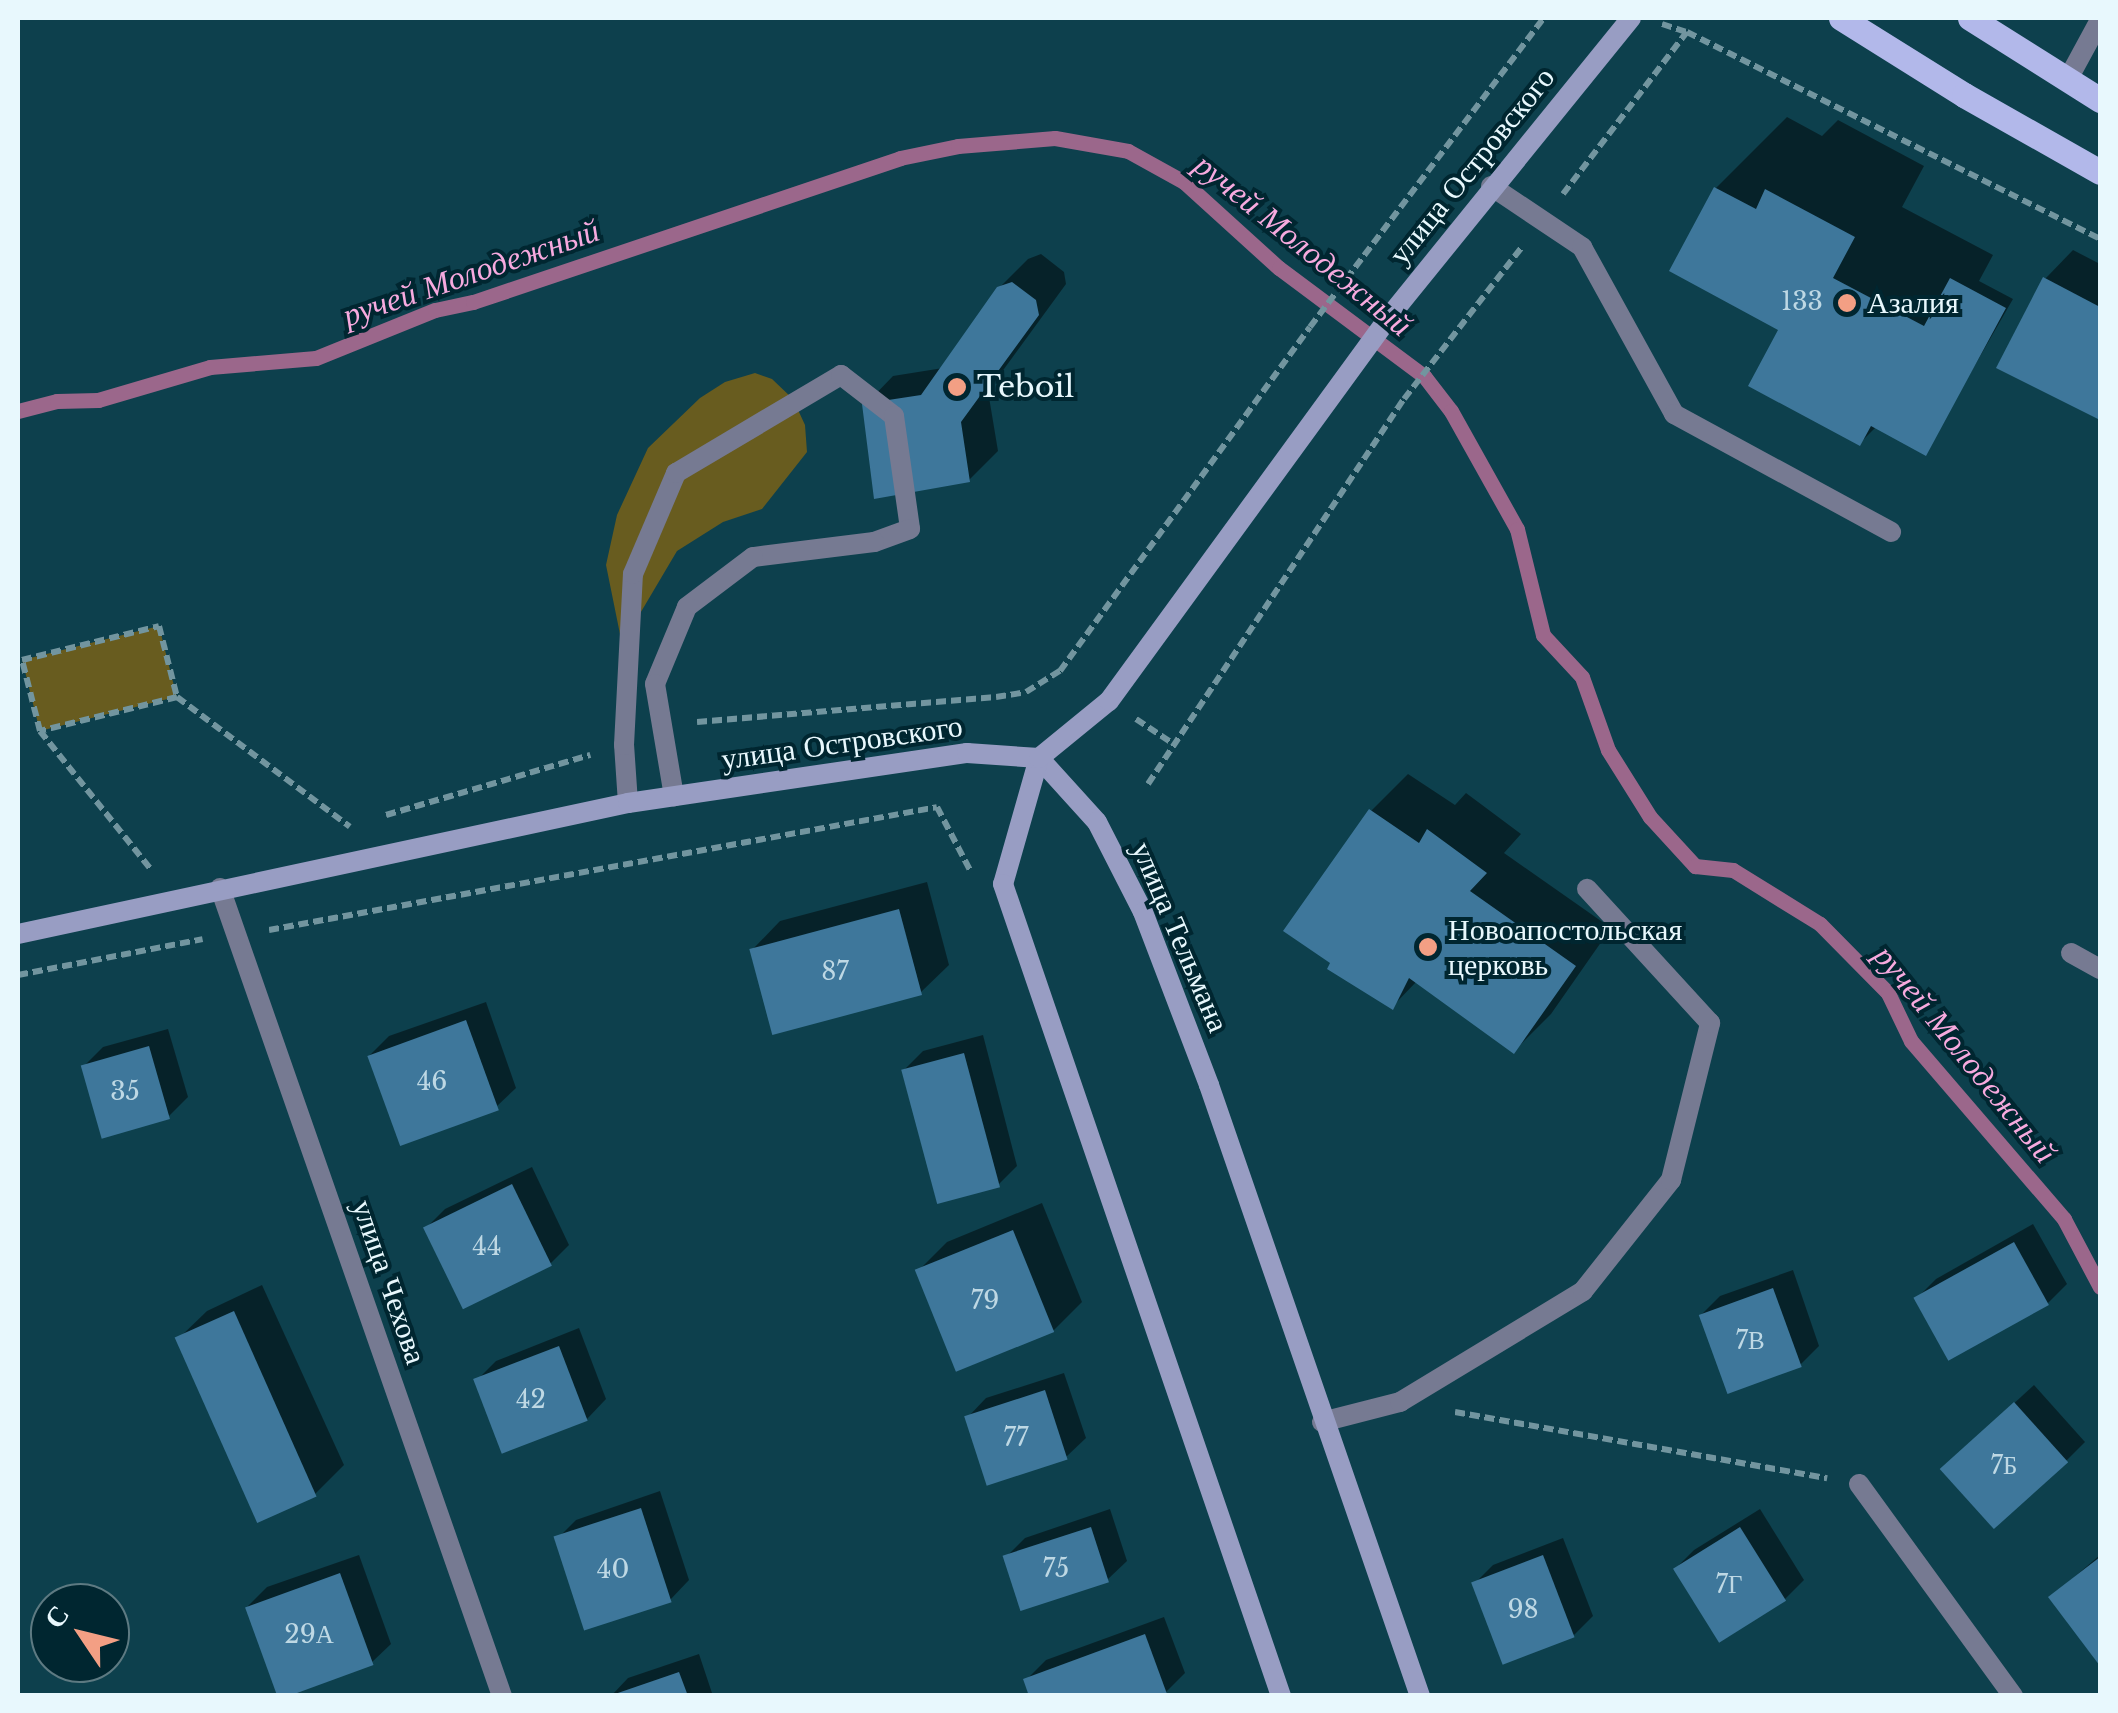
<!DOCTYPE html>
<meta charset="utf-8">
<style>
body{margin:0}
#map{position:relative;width:2118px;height:1713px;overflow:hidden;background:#0d404d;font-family:"Libre Baskerville",serif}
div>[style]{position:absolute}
.green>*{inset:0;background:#685c1f;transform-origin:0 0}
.shadow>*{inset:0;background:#0007}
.stream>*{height:15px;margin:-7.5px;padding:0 7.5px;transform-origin:7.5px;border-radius:7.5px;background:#9b678b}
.building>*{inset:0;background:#3e779b;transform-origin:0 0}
.path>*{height:6px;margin-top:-3px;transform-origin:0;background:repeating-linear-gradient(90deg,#72959f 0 10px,transparent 0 15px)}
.service>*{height:20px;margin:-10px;padding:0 10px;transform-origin:10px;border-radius:10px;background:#767a92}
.minor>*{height:20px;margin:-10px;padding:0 10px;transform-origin:10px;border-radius:10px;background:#767a92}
.secondary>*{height:20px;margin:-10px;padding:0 10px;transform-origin:10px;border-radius:10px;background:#989dc3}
.primary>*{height:25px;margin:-12.5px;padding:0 12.5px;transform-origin:12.5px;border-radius:12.5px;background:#b2b8ea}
.dots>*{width:28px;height:28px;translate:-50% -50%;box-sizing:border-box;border:5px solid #002630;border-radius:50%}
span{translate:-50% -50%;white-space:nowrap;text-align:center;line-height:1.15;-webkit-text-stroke:8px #002630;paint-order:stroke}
.number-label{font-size:25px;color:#bed8e4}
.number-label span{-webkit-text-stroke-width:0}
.street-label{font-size:30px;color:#e8f8fd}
.poi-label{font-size:30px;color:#e8f8fd}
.left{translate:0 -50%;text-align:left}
.water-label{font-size:32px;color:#f7aadf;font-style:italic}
.frame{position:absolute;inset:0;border:20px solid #e8f8fd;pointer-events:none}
.north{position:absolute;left:30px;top:1583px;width:100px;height:100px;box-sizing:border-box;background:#002630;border:2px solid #5d7a82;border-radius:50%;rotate:305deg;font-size:28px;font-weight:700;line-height:40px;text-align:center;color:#e8f8fd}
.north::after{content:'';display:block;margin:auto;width:35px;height:45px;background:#f39f84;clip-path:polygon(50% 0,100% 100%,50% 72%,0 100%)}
</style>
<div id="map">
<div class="green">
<i style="clip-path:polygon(755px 373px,772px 379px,793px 399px,805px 425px,807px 452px,762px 509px,723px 522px,677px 551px,622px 644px,606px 565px,617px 515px,648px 448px,700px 398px,725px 382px)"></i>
<i style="left:159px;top:626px;width:73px;height:141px;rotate:76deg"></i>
</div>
<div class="shadow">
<i style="clip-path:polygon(1787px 117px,1822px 136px,1838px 120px,1924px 166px,1902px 207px,1993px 255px,1979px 281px,2013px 299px,1925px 452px,1877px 426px,1860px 443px,1782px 329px,1673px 270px,1716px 188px)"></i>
<i style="clip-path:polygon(2073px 250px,2100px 264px,2100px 418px,2000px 367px,2045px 279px)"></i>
<i style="clip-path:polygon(1041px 254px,1064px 272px,1066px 284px,988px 391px,998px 451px,969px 480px,865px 405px,893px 376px,943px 368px,999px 288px,1028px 259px)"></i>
<i style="clip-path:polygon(1408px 774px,1455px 805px,1466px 793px,1521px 834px,1504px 853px,1611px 928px,1551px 1014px,1514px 1051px,1417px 981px,1392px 1007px,1371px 811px)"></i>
<i style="clip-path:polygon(927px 882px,949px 965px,920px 993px,752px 950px,780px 921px)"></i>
<i style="clip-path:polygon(486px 1002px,516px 1088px,496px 1107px,370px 1055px,389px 1036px)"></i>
<i style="clip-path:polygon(168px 1029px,188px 1097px,168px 1117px,84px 1066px,103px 1047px)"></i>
<i style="clip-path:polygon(983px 1035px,1017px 1166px,998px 1185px,904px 1070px,923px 1051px)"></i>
<i style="clip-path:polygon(532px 1167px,569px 1245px,550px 1264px,426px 1228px,445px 1209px)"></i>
<i style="clip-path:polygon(1042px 1203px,1082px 1302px,1054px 1330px,918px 1271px,947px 1242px)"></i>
<i style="clip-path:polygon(2033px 1224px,2067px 1284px,2048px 1303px,1917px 1298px,1936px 1279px)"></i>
<i style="clip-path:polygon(1793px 1270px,1819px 1346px,1800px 1365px,1701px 1315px,1720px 1296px)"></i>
<i style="clip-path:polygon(262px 1285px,344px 1465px,315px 1494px,178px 1339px,207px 1311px)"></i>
<i style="clip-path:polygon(579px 1328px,606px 1399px,587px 1419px,477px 1380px,496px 1361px)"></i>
<i style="clip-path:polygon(1064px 1373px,1086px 1438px,1066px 1457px,967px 1418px,986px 1398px)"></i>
<i style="clip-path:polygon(2034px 1385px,2085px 1442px,2066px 1461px,1962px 1451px)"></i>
<i style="clip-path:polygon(660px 1491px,689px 1580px,670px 1600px,557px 1539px,576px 1520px)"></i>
<i style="clip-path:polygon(1110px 1509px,1127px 1561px,1107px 1580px,1006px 1557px,1025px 1538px)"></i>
<i style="clip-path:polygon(1760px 1509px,1804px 1580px,1785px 1599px,1675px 1569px,1694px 1550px)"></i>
<i style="clip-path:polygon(1563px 1538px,1593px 1616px,1574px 1635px,1474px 1584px,1493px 1565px)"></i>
<i style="clip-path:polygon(359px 1555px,391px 1644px,371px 1663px,279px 1695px,248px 1606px,267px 1587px)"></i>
<i style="clip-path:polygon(2100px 1555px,2100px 1661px,2051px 1597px)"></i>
<i style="clip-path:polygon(1164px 1617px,1185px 1673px,1166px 1692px,1032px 1696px,1026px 1680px,1046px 1660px)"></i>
<i style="clip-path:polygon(699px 1654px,713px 1696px,611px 1696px,628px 1678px)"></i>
</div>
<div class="stream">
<i style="left:18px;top:411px;width:40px;rotate:-14.4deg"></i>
<i style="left:57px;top:401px;width:41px;rotate:-1.4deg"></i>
<i style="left:98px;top:400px;width:117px;rotate:-16.4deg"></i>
<i style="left:210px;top:367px;width:106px;rotate:-4.9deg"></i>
<i style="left:316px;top:358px;width:128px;rotate:-22deg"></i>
<i style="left:435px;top:310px;width:39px;rotate:-12deg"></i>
<i style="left:473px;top:302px;width:451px;rotate:-18.6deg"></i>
<i style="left:900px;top:158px;width:59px;rotate:-11.7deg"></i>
<i style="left:958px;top:146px;width:97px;rotate:-4.7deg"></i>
<i style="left:1055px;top:138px;width:74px;rotate:10.1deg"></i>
<i style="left:1128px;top:151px;width:64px;rotate:29deg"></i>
<i style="left:1184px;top:182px;width:128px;rotate:42.2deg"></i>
<i style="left:1279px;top:268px;width:181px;rotate:36.7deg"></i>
<i style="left:1424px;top:376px;width:44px;rotate:52.4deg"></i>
<i style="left:1451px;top:411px;width:135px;rotate:60.8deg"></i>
<i style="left:1517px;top:529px;width:109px;rotate:76.2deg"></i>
<i style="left:1543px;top:635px;width:57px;rotate:47.1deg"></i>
<i style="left:1582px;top:677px;width:77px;rotate:70.4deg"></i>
<i style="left:1608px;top:750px;width:79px;rotate:57.9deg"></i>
<i style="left:1650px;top:817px;width:67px;rotate:47.4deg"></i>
<i style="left:1695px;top:866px;width:38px;rotate:6deg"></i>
<i style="left:1733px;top:870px;width:102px;rotate:31.8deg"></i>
<i style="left:1820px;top:924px;width:97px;rotate:45.4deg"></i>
<i style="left:1888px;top:993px;width:53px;rotate:64.4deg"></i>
<i style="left:1911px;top:1041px;width:235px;rotate:49.3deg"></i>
<i style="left:2064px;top:1219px;width:77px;rotate:62.1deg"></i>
</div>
<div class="building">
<i style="clip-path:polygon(1714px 187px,1756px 209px,1765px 189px,1855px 237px,1833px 278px,1924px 326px,1950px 278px,2006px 308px,1926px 456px,1871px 426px,1860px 446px,1748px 386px,1778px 330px,1669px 271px)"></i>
<i style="clip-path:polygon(2043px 277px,2100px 307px,2100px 420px,1996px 368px)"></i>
<i style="clip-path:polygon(1012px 282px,1036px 300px,1039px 315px,961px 422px,970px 482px,874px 499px,862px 404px,921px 395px,997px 287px)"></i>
<i style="clip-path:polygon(1369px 809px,1419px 843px,1427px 829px,1487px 873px,1470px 891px,1576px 966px,1514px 1054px,1409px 978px,1393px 1010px,1327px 969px,1330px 963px,1283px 931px)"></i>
<i style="left:899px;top:909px;width:89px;height:155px;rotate:75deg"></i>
<i style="left:466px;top:1020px;width:96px;height:105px;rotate:70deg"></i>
<i style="left:149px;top:1046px;width:76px;height:71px;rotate:74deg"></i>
<i style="left:964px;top:1053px;width:139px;height:65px;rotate:75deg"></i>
<i style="left:512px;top:1184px;width:91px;height:99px;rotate:64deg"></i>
<i style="left:1013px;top:1230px;width:110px;height:106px;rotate:68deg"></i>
<i style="left:2014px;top:1242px;width:72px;height:115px;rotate:61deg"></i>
<i style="left:1773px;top:1288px;width:84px;height:79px;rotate:70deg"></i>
<i style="left:234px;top:1311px;width:203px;height:65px;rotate:66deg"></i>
<i style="left:559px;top:1346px;width:80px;height:92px;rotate:69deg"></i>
<i style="left:1045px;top:1390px;width:73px;height:85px;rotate:72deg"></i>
<i style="left:2014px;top:1402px;width:81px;height:100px;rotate:48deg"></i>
<i style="left:641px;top:1508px;width:99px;height:92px;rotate:72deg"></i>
<i style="left:1091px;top:1527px;width:58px;height:93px;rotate:72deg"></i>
<i style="left:1740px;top:1527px;width:87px;height:79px;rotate:58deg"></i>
<i style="left:1543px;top:1555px;width:88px;height:77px;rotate:69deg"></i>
<i style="clip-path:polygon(2100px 1557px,2100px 1666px,2048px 1597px)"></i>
<i style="left:340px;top:1573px;width:98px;height:101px;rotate:70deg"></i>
<i style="clip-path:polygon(1145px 1634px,1167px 1694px,1029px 1696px,1023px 1679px)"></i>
<i style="clip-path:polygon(679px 1672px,688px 1696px,612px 1696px,612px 1695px)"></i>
</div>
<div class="path">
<i style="left:1662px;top:24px;width:26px;rotate:18deg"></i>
<i style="left:1687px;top:32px;width:462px;rotate:26.6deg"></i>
<i style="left:1563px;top:194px;width:204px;rotate:-52.6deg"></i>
<i style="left:177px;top:697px;width:141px;rotate:166.1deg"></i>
<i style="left:40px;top:731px;width:73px;rotate:-104.2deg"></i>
<i style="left:22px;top:660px;width:141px;rotate:-13.9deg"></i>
<i style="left:159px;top:626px;width:73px;rotate:75.8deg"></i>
<i style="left:177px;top:697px;width:216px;rotate:36.9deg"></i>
<i style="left:1136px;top:719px;width:43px;rotate:33.7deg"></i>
<i style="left:697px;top:722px;width:300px;rotate:-4.8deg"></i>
<i style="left:996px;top:697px;width:30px;rotate:-9deg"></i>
<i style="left:1026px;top:692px;width:40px;rotate:-32deg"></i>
<i style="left:1060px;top:671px;width:425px;rotate:-54deg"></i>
<i style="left:1310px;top:327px;width:388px;rotate:-52.9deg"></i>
<i style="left:40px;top:731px;width:179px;rotate:51.3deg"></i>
<i style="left:1148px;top:784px;width:462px;rotate:-56.4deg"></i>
<i style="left:1404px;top:399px;width:192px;rotate:-52.2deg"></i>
<i style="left:386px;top:815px;width:213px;rotate:-16.4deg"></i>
<i style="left:269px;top:930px;width:679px;rotate:-10.43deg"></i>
<i style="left:937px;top:807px;width:73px;rotate:62.4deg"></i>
<i style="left:18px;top:975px;width:188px;rotate:-11deg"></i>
<i style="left:1455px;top:1412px;width:378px;rotate:10.1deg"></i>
</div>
<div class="service">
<i style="left:2068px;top:79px;width:67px;rotate:-61.5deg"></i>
<i style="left:1491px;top:186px;width:110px;rotate:33.8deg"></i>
<i style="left:1582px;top:247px;width:191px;rotate:61.1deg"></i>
<i style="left:1674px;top:414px;width:247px;rotate:28.5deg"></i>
<i style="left:628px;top:803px;width:58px;rotate:-93.9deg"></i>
<i style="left:624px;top:745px;width:171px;rotate:-87deg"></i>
<i style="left:633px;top:574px;width:110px;rotate:-66.9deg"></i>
<i style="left:676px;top:473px;width:192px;rotate:-30.7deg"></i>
<i style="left:841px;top:375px;width:67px;rotate:37.7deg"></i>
<i style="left:894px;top:416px;width:114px;rotate:81.9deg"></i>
<i style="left:910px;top:529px;width:38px;rotate:160deg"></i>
<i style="left:874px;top:542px;width:122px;rotate:172.9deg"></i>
<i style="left:753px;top:557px;width:83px;rotate:142.9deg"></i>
<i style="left:687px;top:607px;width:83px;rotate:112.6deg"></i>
<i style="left:655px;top:684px;width:114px;rotate:80.4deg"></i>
<i style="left:2071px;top:953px;width:33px;rotate:29deg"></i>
<i style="left:1322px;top:1422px;width:81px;rotate:-14.4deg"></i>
<i style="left:1400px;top:1402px;width:214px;rotate:-31.2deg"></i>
<i style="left:1583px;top:1291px;width:142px;rotate:-51.6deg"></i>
<i style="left:1671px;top:1180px;width:162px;rotate:-76deg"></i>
<i style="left:1710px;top:1023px;width:182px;rotate:-132.5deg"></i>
</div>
<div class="minor">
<i style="left:220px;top:888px;width:856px;rotate:70.76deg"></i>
<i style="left:1859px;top:1484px;width:262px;rotate:54deg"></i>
</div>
<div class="secondary">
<i style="left:1039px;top:758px;width:86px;rotate:47.8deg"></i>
<i style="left:1097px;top:822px;width:101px;rotate:62.9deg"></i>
<i style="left:1143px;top:912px;width:185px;rotate:69.1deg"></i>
<i style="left:1209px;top:1085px;width:646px;rotate:70.95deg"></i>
<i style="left:1039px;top:758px;width:131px;rotate:105.9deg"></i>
<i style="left:1003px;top:884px;width:858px;rotate:71.1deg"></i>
<i style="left:18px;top:934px;width:624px;rotate:-12.12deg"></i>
<i style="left:628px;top:803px;width:343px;rotate:-8.4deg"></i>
<i style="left:967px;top:753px;width:72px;rotate:4deg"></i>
<i style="left:1039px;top:758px;width:90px;rotate:-39.2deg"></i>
<i style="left:1109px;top:701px;width:482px;rotate:-53.9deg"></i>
<i style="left:1393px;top:312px;width:378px;rotate:-51deg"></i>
</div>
<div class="primary">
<i style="left:1841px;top:18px;width:145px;rotate:32deg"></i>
<i style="left:1964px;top:95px;width:156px;rotate:29.5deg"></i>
<i style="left:1970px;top:18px;width:154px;rotate:32.2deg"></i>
</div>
<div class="dots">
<i style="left:1847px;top:303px;background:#f39f84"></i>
<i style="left:957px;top:387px;background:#f39f84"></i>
<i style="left:1428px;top:947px;background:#f39f84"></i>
</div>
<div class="number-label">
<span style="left:1802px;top:302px">133</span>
<span style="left:835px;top:972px">87</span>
<span style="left:432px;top:1082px">46</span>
<span style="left:125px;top:1092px">35</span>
<span style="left:487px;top:1247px">44</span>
<span style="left:985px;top:1301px">79</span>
<span style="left:1750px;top:1341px">7В</span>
<span style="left:531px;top:1400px">42</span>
<span style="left:1016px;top:1438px">77</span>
<span style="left:2004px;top:1466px">7Б</span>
<span style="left:1056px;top:1569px">75</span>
<span style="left:613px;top:1570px">40</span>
<span style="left:1729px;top:1585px">7Г</span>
<span style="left:1523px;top:1610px">98</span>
<span style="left:309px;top:1635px">29А</span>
</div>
<div class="street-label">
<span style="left:1472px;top:166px;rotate:-51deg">улица Островского</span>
<span style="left:842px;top:743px;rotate:-8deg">улица Островского</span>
<span style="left:1180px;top:937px;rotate:67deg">улица Тельмана</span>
<span style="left:389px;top:1282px;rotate:71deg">улица Чехова</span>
</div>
<div class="poi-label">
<span class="left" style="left:1867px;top:303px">Азалия</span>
<span class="left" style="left:977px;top:387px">Teboil</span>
<span class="left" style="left:1448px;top:947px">Новоапостольская<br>церковь</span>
</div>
<div class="water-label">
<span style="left:1303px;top:245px;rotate:39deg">ручей Молодежный</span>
<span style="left:471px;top:273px;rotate:-19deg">ручей Молодежный</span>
<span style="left:1965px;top:1054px;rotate:51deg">ручей Молодежный</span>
</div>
<div class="frame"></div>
<div class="north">С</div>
</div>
